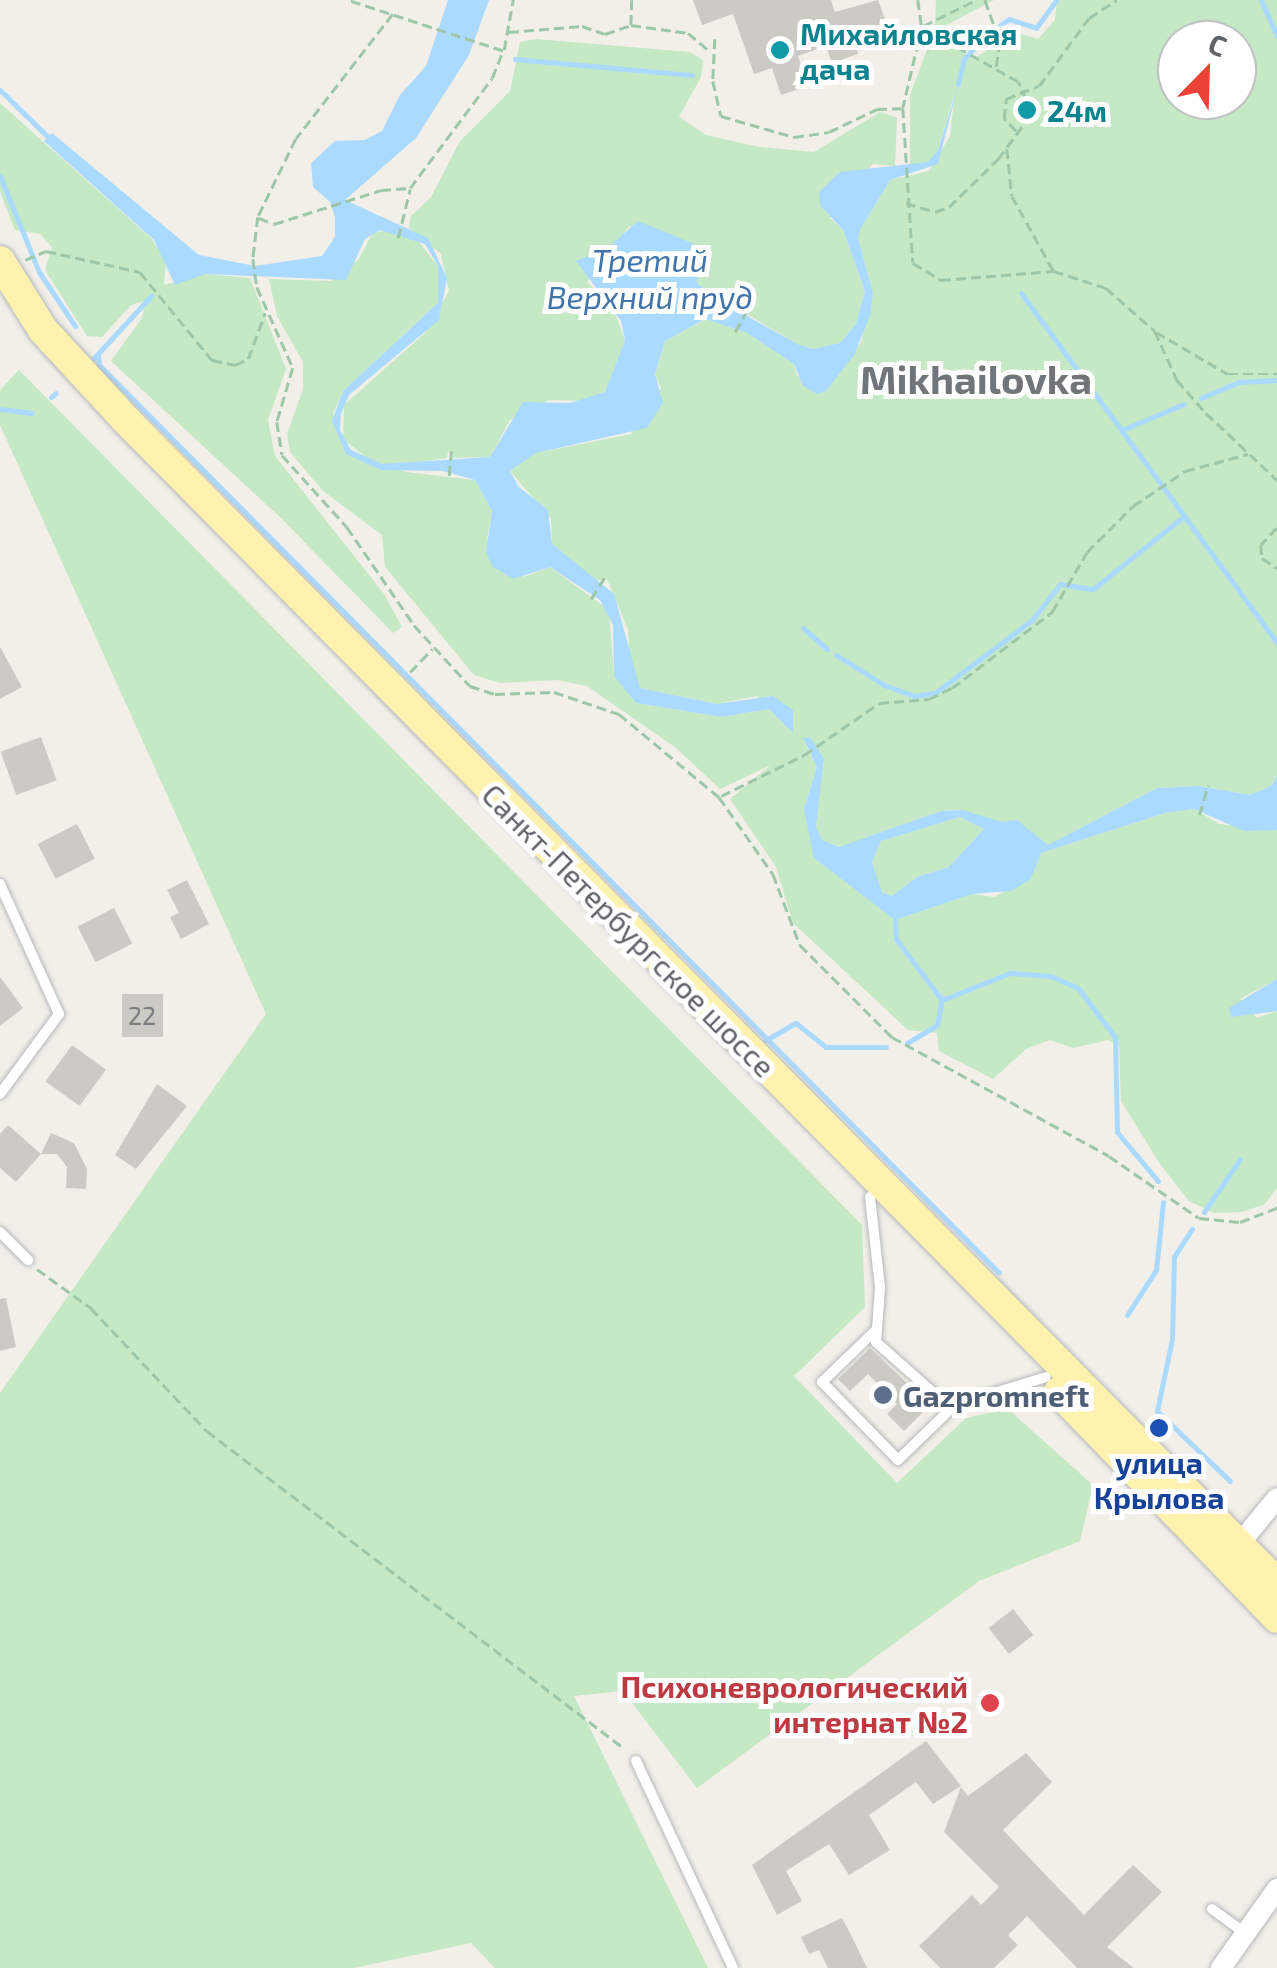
<!DOCTYPE html>
<meta charset="utf-8">
<style>
body{margin:0}
#map{position:relative;width:1277px;height:1968px;overflow:hidden;background:#f1efe8;font-family:"Exo 2",sans-serif}
div>[style]{position:absolute}
.green>*{inset:0;background:#c5e8c5}
.water>*{inset:0;background:#aadaff}
.stream>*{height:5px;margin:-2.5px;padding:0 2.5px;transform-origin:2.5px;border-radius:2.5px;background:#aadaff}
.building>*{inset:0;background:#cccac5;transform-origin:0 0}
.path>*{height:2.5px;margin-top:-1.25px;transform-origin:0;background:repeating-linear-gradient(90deg,#9cc7a9 0 10px,transparent 0 15px)}
.roads{filter:drop-shadow(0 0 2px #b5b8bc) drop-shadow(0 0 2px #b5b8bc)}
.lane>*{height:10px;margin:-5px;padding:0 5px;transform-origin:5px;border-radius:5px;background:#fff}
.street>*{height:20px;margin:-10px;padding:0 10px;transform-origin:10px;border-radius:10px;background:#fff}
.primary>*{height:30px;margin:-15px;padding:0 15px;transform-origin:15px;border-radius:15px;background:#fff2af}
.dots>*{width:28px;height:28px;translate:-50% -50%;box-sizing:border-box;border:5px solid #fff;border-radius:50%}
span{translate:-50% -50%;white-space:nowrap;text-align:center;line-height:1.15;-webkit-text-stroke:10px #fff;paint-order:stroke}
.number-label{font-size:25px;color:#7a7d7f}
.number-label span{-webkit-text-stroke-width:0}
.culture-label{font-size:30px;color:#0d838f;font-weight:700}
.left{translate:0 -50%;text-align:left}
.street-label{font-size:30px;color:#5f6368}
.service-label{font-size:30px;color:#4e5e75;font-weight:700}
.transit-label{font-size:30px;color:#164399;font-weight:700}
.health-label{font-size:30px;color:#be3a42;font-weight:700}
.right{translate:-100% -50%;text-align:right}
.water-label{font-size:32px;color:#4174aa;font-style:italic}
.district-label{font-size:40px;color:#70757a;font-weight:700}
.north{position:absolute;left:1157px;top:20px;width:100px;height:100px;box-sizing:border-box;background:#fff;border:2px solid #bfc1c3;border-radius:50%;rotate:23deg;font-size:28px;font-weight:700;line-height:40px;text-align:center;color:#5f6368}
.north::after{content:'';display:block;margin:auto;width:35px;height:45px;background:#ea4335;clip-path:polygon(50% 0,100% 100%,50% 72%,0 100%)}
</style>
<div id="map">
<div class="green">
<i style="clip-path:polygon(936px 0,994px 0,935px 31px)"></i>
<i style="clip-path:polygon(evenodd,1057px 0,1277px 0,1277px 776px,1271px 786px,1250px 795px,1199px 786px,1157px 788px,1048px 845px,963px 810px,941px 811px,840px 847px,822px 840px,816px 827px,824px 759px,805px 744px,817px 767px,804px 809px,837px 875px,895px 920px,972px 894px,994px 897px,1031px 878px,1041px 853px,1165px 813px,1194px 809px,1219px 824px,1277px 830px,1277px 979px,1240px 999px,1257px 1018px,1277px 1011px,1277px 1188px,1265px 1204px,1242px 1212px,1214px 1213px,1189px 1201px,1160px 1164px,1121px 1101px,1119px 1046px,1108px 1040px,1073px 1048px,1050px 1040px,1026px 1049px,993px 1079px,939px 1051px,937px 1033px,908px 1030px,793px 923px,776px 867px,730px 799px,771px 765px,720px 789px,676px 748px,587px 686px,557px 680px,500px 683px,474px 675px,385px 567px,382px 535px,322px 490px,290px 452px,287px 434px,303px 389px,303px 362px,277px 316px,269px 279px,331px 281px,359px 259px,372px 234px,389px 229px,415px 237px,438px 266px,438px 303px,343px 391px,333px 414px,346px 454px,406px 472px,475px 480px,492px 511px,487px 539px,524px 577px,550px 567px,609px 610px,614px 675px,636px 703px,722px 717px,769px 709px,793px 732px,757px 696px,717px 704px,640px 688px,630px 669px,628px 630px,607px 579px,596px 581px,552px 544px,551px 519px,510px 471px,536px 453px,631px 434px,661px 388px,655px 375px,665px 341px,706px 319px,747px 333px,794px 364px,797px 376px,826px 391px,861px 342px,873px 293px,858px 238px,861px 228px,890px 180px,929px 171px,950px 136px,955px 92px,938px 150px,928px 163px,910px 166px,910px 95px,928px 47px,938px 36px,974px 59px,1014px 32px,1038px 39px,1055px 20px,1057px 0,1177px 40px,1237px 40px,1237px 100px,1177px 100px,1177px 40px)"></i>
<i style="clip-path:polygon(536px 39px,689px 52px,703px 60px,701px 77px,679px 117px,706px 135px,759px 147px,814px 152px,880px 112px,897px 118px,895px 166px,873px 164px,830px 218px,843px 230px,865px 291px,856px 324px,840px 343px,813px 349px,797px 344px,703px 288px,697px 283px,701px 259px,629px 226px,587px 282px,612px 306px,625px 340px,605px 392px,590px 401px,549px 400px,510px 420px,490px 457px,454px 458px,448px 451px,447px 458px,392px 466px,372px 462px,343px 439px,344px 405px,426px 332px,449px 291px,441px 254px,409px 228px,411px 216px,431px 197px,460px 141px,510px 91px,520px 42px)"></i>
<i style="clip-path:polygon(0 103px,152px 239px,166px 262px,164px 285px,205px 274px,250px 278px,286px 369px,268px 420px,275px 456px,384px 594px,402px 627px,393px 633px,281px 518px,111px 361px,142px 318px,146px 301px,131px 305px,102px 337px,87px 336px,45px 270px,52px 247px,40px 234px,15px 230px,8px 213px,0 191px)"></i>
<i style="clip-path:polygon(19px 370px,862px 1225px,865px 1307px,794px 1376px,897px 1483px,966px 1418px,1008px 1409px,1093px 1485px,1080px 1541px,979px 1581px,697px 1788px,623px 1691px,574px 1696px,708px 1968px,495px 1968px,471px 1943px,354px 1968px,0 1968px,0 1393px,266px 1014px,0 425px,0 390px)"></i>
<i style="clip-path:polygon(960px 817px,984px 829px,949px 867px,917px 877px,892px 896px,881px 891px,872px 862px,881px 841px)"></i>
</div>
<div class="water">
<i style="clip-path:polygon(448px 0,489px 0,469px 55px,416px 138px,345px 200px,428px 238px,447px 278px,439px 320px,349px 395px,341px 414px,340px 430px,351px 450px,382px 464px,490px 457px,523px 402px,570px 403px,605px 392px,625px 340px,621px 321px,576px 261px,606px 249px,638px 221px,694px 244px,701px 259px,697px 283px,717px 299px,797px 344px,813px 349px,840px 343px,856px 324px,865px 291px,843px 230px,820px 205px,819px 192px,840px 172px,928px 162px,938px 150px,959px 82px,938px 164px,890px 180px,861px 228px,858px 238px,873px 293px,870px 316px,854px 355px,826px 391px,817px 394px,803px 386px,794px 364px,747px 333px,705px 319px,665px 341px,655px 374px,663px 403px,647px 428px,536px 453px,510px 471px,519px 487px,548px 510px,552px 544px,614px 594px,640px 688px,717px 704px,773px 696px,793px 710px,793px 733px,769px 709px,722px 717px,636px 703px,614px 676px,613px 625px,600px 600px,550px 567px,513px 579px,492px 566px,486px 552px,492px 511px,475px 480px,443px 471px,381px 470px,346px 454px,332px 421px,343px 391px,438px 303px,438px 266px,425px 244px,380px 230px,365px 239px,346px 280px,205px 274px,175px 285px,154px 240px,44px 141px,52px 133px,199px 255px,255px 266px,322px 256px,335px 237px,335px 217px,330px 202px,313px 187px,311px 163px,335px 141px,365px 140px,382px 131px,400px 95px,426px 66px)"></i>
<i style="clip-path:polygon(evenodd,810px 737px,824px 759px,816px 827px,822px 840px,839px 847px,941px 811px,963px 810px,1001px 822px,1017px 820px,1048px 845px,1157px 788px,1199px 786px,1250px 795px,1271px 786px,1277px 776px,1277px 830px,1244px 831px,1194px 809px,1165px 813px,1041px 853px,1031px 879px,1011px 891px,972px 894px,895px 920px,814px 858px,804px 809px,817px 767px,803px 738px,810px 737px,960px 817px,984px 829px,949px 867px,917px 877px,892px 896px,882px 892px,872px 862px,881px 841px,960px 817px)"></i>
<i style="clip-path:polygon(1277px 979px,1277px 1011px,1231px 1017px,1229px 1008px)"></i>
</div>
<div class="stream">
<i style="left:1261px;top:0;width:39px;rotate:66deg"></i>
<i style="left:991px;top:32px;width:22px;rotate:-36deg"></i>
<i style="left:1009px;top:19px;width:28px;rotate:18deg"></i>
<i style="left:1036px;top:28px;width:34px;rotate:-54deg"></i>
<i style="left:515px;top:59px;width:178px;rotate:5.2deg"></i>
<i style="left:958px;top:84px;width:26px;rotate:-77deg"></i>
<i style="left:964px;top:59px;width:22px;rotate:-47deg"></i>
<i style="left:0;top:90px;width:70px;rotate:44.4deg"></i>
<i style="left:0;top:176px;width:104px;rotate:67.9deg"></i>
<i style="left:39px;top:272px;width:65px;rotate:56.3deg"></i>
<i style="left:1021px;top:293px;width:434px;rotate:53.8deg"></i>
<i style="left:98px;top:355px;width:10px;rotate:84deg"></i>
<i style="left:99px;top:365px;width:1278px;rotate:45.25deg"></i>
<i style="left:93px;top:359px;width:86px;rotate:-47.4deg"></i>
<i style="left:51px;top:397px;width:6px;rotate:-39deg"></i>
<i style="left:1201px;top:398px;width:41px;rotate:-22.8deg"></i>
<i style="left:1239px;top:382px;width:38px;rotate:-3deg"></i>
<i style="left:0;top:409px;width:32px;rotate:7deg"></i>
<i style="left:1122px;top:430px;width:67px;rotate:-22.8deg"></i>
<i style="left:803px;top:628px;width:32px;rotate:41deg"></i>
<i style="left:836px;top:655px;width:57px;rotate:32deg"></i>
<i style="left:884px;top:685px;width:32px;rotate:20deg"></i>
<i style="left:914px;top:696px;width:21px;rotate:-8deg"></i>
<i style="left:935px;top:693px;width:121px;rotate:-37deg"></i>
<i style="left:1032px;top:620px;width:46px;rotate:-52.1deg"></i>
<i style="left:1060px;top:584px;width:33px;rotate:9deg"></i>
<i style="left:1093px;top:589px;width:117px;rotate:-38.7deg"></i>
<i style="left:895px;top:920px;width:19px;rotate:87deg"></i>
<i style="left:896px;top:939px;width:76px;rotate:53deg"></i>
<i style="left:942px;top:1000px;width:73px;rotate:-21.7deg"></i>
<i style="left:1010px;top:973px;width:41px;rotate:4.2deg"></i>
<i style="left:1051px;top:976px;width:30px;rotate:24deg"></i>
<i style="left:1078px;top:988px;width:61px;rotate:52.9deg"></i>
<i style="left:1115px;top:1037px;width:95px;rotate:88.8deg"></i>
<i style="left:1117px;top:1132px;width:64px;rotate:50.1deg"></i>
<i style="left:766px;top:1040px;width:34px;rotate:-30deg"></i>
<i style="left:796px;top:1023px;width:38px;rotate:39deg"></i>
<i style="left:826px;top:1047px;width:60px"></i>
<i style="left:907px;top:1043px;width:35px;rotate:-31deg"></i>
<i style="left:937px;top:1025px;width:25px;rotate:-79deg"></i>
<i style="left:1204px;top:1212px;width:64px;rotate:-55.8deg"></i>
<i style="left:1192px;top:1229px;width:33px;rotate:123deg"></i>
<i style="left:1174px;top:1257px;width:82px;rotate:91.4deg"></i>
<i style="left:1172px;top:1339px;width:74px;rotate:101.8deg"></i>
<i style="left:1157px;top:1411px;width:101px;rotate:43.8deg"></i>
<i style="left:1127px;top:1315px;width:54px;rotate:-57.2deg"></i>
<i style="left:1156px;top:1270px;width:68px;rotate:-84.1deg"></i>
</div>
<div class="building">
<i style="clip-path:polygon(693px 0,831px 0,835px 12px,878px 0,890px 33px,856px 45px,858px 54px,832px 63px,826px 46px,798px 56px,808px 86px,781px 95px,772px 68px,754px 74px,733px 14px,702px 25px)"></i>
<i style="clip-path:polygon(0 647px,22px 687px,0 699px)"></i>
<i style="left:41px;top:737px;width:46px;height:43px;rotate:70deg"></i>
<i style="left:77px;top:824px;width:39px;height:44px;rotate:63deg"></i>
<i style="clip-path:polygon(187px 880px,209px 924px,181px 939px,170px 917px,179px 913px,167px 890px)"></i>
<i style="left:114px;top:908px;width:40px;height:41px;rotate:63deg"></i>
<i style="clip-path:polygon(0 977px,23px 1008px,0 1026px)"></i>
<i style="left:122px;top:994px;width:41px;height:43px"></i>
<i style="left:72px;top:1045px;width:42px;height:45px;rotate:36deg"></i>
<i style="clip-path:polygon(157px 1084px,187px 1106px,136px 1169px,115px 1155px)"></i>
<i style="clip-path:polygon(8px 1125px,41px 1154px,16px 1182px,0 1168px,0 1134px)"></i>
<i style="clip-path:polygon(51px 1133px,74px 1143px,87px 1169px,86px 1189px,66px 1188px,67px 1167px,57px 1154px,41px 1154px)"></i>
<i style="clip-path:polygon(6px 1298px,16px 1347px,0 1351px,0 1299px)"></i>
<i style="clip-path:polygon(870px 1348px,930px 1405px,904px 1431px,887px 1414px,897px 1404px,868px 1374px,850px 1391px,838px 1379px)"></i>
<i style="left:1013px;top:1609px;width:33px;height:31px;rotate:52deg"></i>
<i style="clip-path:polygon(926px 1741px,961px 1786px,933px 1804px,916px 1782px,869px 1815px,890px 1850px,849px 1875px,829px 1844px,786px 1871px,802px 1901px,777px 1915px,752px 1865px)"></i>
<i style="clip-path:polygon(1026px 1753px,1052px 1782px,1003px 1830px,1084px 1915px,1133px 1865px,1162px 1892px,1107px 1947px,1134px 1968px,1077px 1968px,1027px 1916px,1008px 1935px,1018px 1945px,994px 1968px,940px 1968px,919px 1946px,972px 1895px,981px 1905px,999px 1887px,944px 1832px,961px 1787px,968px 1796px)"></i>
<i style="clip-path:polygon(842px 1918px,851px 1935px,867px 1968px,828px 1968px,819px 1950px,809px 1954px,801px 1937px)"></i>
</div>
<div class="path">
<i style="left:632px;top:0;width:25px;rotate:92deg"></i>
<i style="left:631px;top:25px;width:58px;rotate:8deg"></i>
<i style="left:688px;top:33px;width:30px;rotate:40deg"></i>
<i style="left:918px;top:0;width:27px;rotate:82deg"></i>
<i style="left:922px;top:27px;width:83px;rotate:103.2deg"></i>
<i style="left:903px;top:108px;width:155px;rotate:86.3deg"></i>
<i style="left:913px;top:263px;width:33px;rotate:31deg"></i>
<i style="left:941px;top:280px;width:113px;rotate:-4.6deg"></i>
<i style="left:1054px;top:271px;width:55px;rotate:18.1deg"></i>
<i style="left:1106px;top:288px;width:65px;rotate:41.3deg"></i>
<i style="left:1155px;top:331px;width:54px;rotate:65.8deg"></i>
<i style="left:1177px;top:380px;width:44px;rotate:48.7deg"></i>
<i style="left:1206px;top:413px;width:98px;rotate:43.3deg"></i>
<i style="left:985px;top:0;width:45px;rotate:70.3deg"></i>
<i style="left:1000px;top:42px;width:28px;rotate:98deg"></i>
<i style="left:393px;top:14px;width:158px;rotate:127.8deg"></i>
<i style="left:296px;top:139px;width:87px;rotate:116deg"></i>
<i style="left:258px;top:217px;width:42px;rotate:96.8deg"></i>
<i style="left:253px;top:259px;width:28px;rotate:82deg"></i>
<i style="left:257px;top:287px;width:89px;rotate:66deg"></i>
<i style="left:293px;top:368px;width:56px;rotate:106.5deg"></i>
<i style="left:277px;top:422px;width:33px;rotate:81deg"></i>
<i style="left:282px;top:455px;width:97px;rotate:47.9deg"></i>
<i style="left:347px;top:527px;width:119px;rotate:55.6deg"></i>
<i style="left:414px;top:625px;width:83px;rotate:47.4deg"></i>
<i style="left:470px;top:686px;width:26px;rotate:18deg"></i>
<i style="left:495px;top:694px;width:59px;rotate:-1.9deg"></i>
<i style="left:554px;top:692px;width:69px;rotate:18.7deg"></i>
<i style="left:619px;top:714px;width:130px;rotate:39.7deg"></i>
<i style="left:719px;top:797px;width:94px;rotate:55deg"></i>
<i style="left:773px;top:874px;width:76px;rotate:69.2deg"></i>
<i style="left:800px;top:945px;width:130px;rotate:45deg"></i>
<i style="left:892px;top:1037px;width:247px;rotate:28.7deg"></i>
<i style="left:1109px;top:1156px;width:109px;rotate:34.6deg"></i>
<i style="left:1199px;top:1218px;width:41px;rotate:5.6deg"></i>
<i style="left:1240px;top:1222px;width:40px;rotate:-21deg"></i>
<i style="left:923px;top:26px;width:59px;rotate:-26.1deg"></i>
<i style="left:509px;top:32px;width:73px;rotate:-4.7deg"></i>
<i style="left:582px;top:26px;width:24px;rotate:19deg"></i>
<i style="left:605px;top:34px;width:28px;rotate:-19deg"></i>
<i style="left:715px;top:39px;width:42px;rotate:92.7deg"></i>
<i style="left:713px;top:81px;width:36px;rotate:77deg"></i>
<i style="left:721px;top:116px;width:76px;rotate:16deg"></i>
<i style="left:794px;top:137px;width:35px;rotate:-8deg"></i>
<i style="left:829px;top:132px;width:53px;rotate:-25.6deg"></i>
<i style="left:877px;top:109px;width:24px;rotate:-2deg"></i>
<i style="left:504px;top:50px;width:51px;rotate:-79.8deg"></i>
<i style="left:1016px;top:131px;width:17px;rotate:-135deg"></i>
<i style="left:1004px;top:119px;width:20px;rotate:-84deg"></i>
<i style="left:1006px;top:99px;width:35px;rotate:-22deg"></i>
<i style="left:1039px;top:86px;width:84px;rotate:-53.7deg"></i>
<i style="left:1089px;top:18px;width:33px;rotate:-33deg"></i>
<i style="left:1007px;top:149px;width:47px;rotate:83.9deg"></i>
<i style="left:1012px;top:196px;width:85px;rotate:61deg"></i>
<i style="left:906px;top:203px;width:30px;rotate:17deg"></i>
<i style="left:935px;top:212px;width:15px;rotate:-20deg"></i>
<i style="left:949px;top:207px;width:69px;rotate:-44.4deg"></i>
<i style="left:998px;top:159px;width:57px;rotate:-53.5deg"></i>
<i style="left:1032px;top:113px;width:34px;rotate:-114deg"></i>
<i style="left:1018px;top:82px;width:109px;rotate:-150.4deg"></i>
<i style="left:259px;top:218px;width:16px;rotate:22deg"></i>
<i style="left:274px;top:224px;width:112px;rotate:-17.6deg"></i>
<i style="left:381px;top:190px;width:29px;rotate:-4deg"></i>
<i style="left:410px;top:188px;width:137px;rotate:-53.3deg"></i>
<i style="left:492px;top:78px;width:29px;rotate:-68deg"></i>
<i style="left:503px;top:51px;width:164px;rotate:-161.9deg"></i>
<i style="left:398px;top:238px;width:50px;rotate:-76.2deg"></i>
<i style="left:25px;top:260px;width:23px;rotate:-23deg"></i>
<i style="left:46px;top:251px;width:96px;rotate:12.6deg"></i>
<i style="left:140px;top:272px;width:114px;rotate:50.7deg"></i>
<i style="left:212px;top:360px;width:24px;rotate:12deg"></i>
<i style="left:235px;top:365px;width:14px;rotate:-25deg"></i>
<i style="left:248px;top:359px;width:49px;rotate:-69.7deg"></i>
<i style="left:735px;top:332px;width:29px;rotate:-61deg"></i>
<i style="left:1156px;top:332px;width:83px;rotate:30.3deg"></i>
<i style="left:1228px;top:374px;width:49px"></i>
<i style="left:449px;top:476px;width:25px;rotate:-85deg"></i>
<i style="left:1277px;top:528px;width:23px;rotate:133deg"></i>
<i style="left:1261px;top:545px;width:13px;rotate:86deg"></i>
<i style="left:1262px;top:558px;width:18px;rotate:34deg"></i>
<i style="left:591px;top:599px;width:25px;rotate:-58deg"></i>
<i style="left:410px;top:672px;width:32px;rotate:-46deg"></i>
<i style="left:721px;top:796px;width:93px;rotate:-26.3deg"></i>
<i style="left:804px;top:755px;width:91px;rotate:-34.7deg"></i>
<i style="left:879px;top:703px;width:50px;rotate:-4.6deg"></i>
<i style="left:929px;top:699px;width:25px;rotate:-26deg"></i>
<i style="left:952px;top:688px;width:126px;rotate:-37.2deg"></i>
<i style="left:1052px;top:612px;width:69px;rotate:-59.7deg"></i>
<i style="left:1087px;top:552px;width:65px;rotate:-45deg"></i>
<i style="left:1133px;top:506px;width:63px;rotate:-33.9deg"></i>
<i style="left:1185px;top:471px;width:65px;rotate:-15.1deg"></i>
<i style="left:1199px;top:815px;width:31px;rotate:-73deg"></i>
<i style="left:37px;top:1269px;width:67px;rotate:35.8deg"></i>
<i style="left:91px;top:1308px;width:169px;rotate:46.7deg"></i>
<i style="left:207px;top:1431px;width:525px;rotate:37.26deg"></i>
</div>
<div class="roads">
<div class="lane">
<i style="left:0;top:884px;width:143px;rotate:65.6deg"></i>
<i style="left:59px;top:1014px;width:99px;rotate:126.4deg"></i>
<i style="left:870px;top:1197px;width:92px;rotate:83.7deg"></i>
<i style="left:880px;top:1288px;width:54px;rotate:94.2deg"></i>
<i style="left:876px;top:1342px;width:81px;rotate:41.5deg"></i>
<i style="left:937px;top:1396px;width:34px;rotate:7deg"></i>
<i style="left:971px;top:1400px;width:78px;rotate:-17deg"></i>
<i style="left:0;top:1232px;width:40px;rotate:45deg"></i>
<i style="left:876px;top:1330px;width:75px;rotate:136.1deg"></i>
<i style="left:822px;top:1382px;width:109px;rotate:45.7deg"></i>
<i style="left:898px;top:1460px;width:88px;rotate:-44.1deg"></i>
<i style="left:636px;top:1761px;width:229px;rotate:64.9deg"></i>
<i style="left:1212px;top:1909px;width:41px;rotate:36deg"></i>
</div>
<div class="street">
<i style="left:1231px;top:1554px;width:72px;rotate:-50.6deg"></i>
<i style="left:1221px;top:1968px;width:97px;rotate:-54.7deg"></i>
</div>
<div class="primary">
<i style="left:0;top:261px;width:81px;rotate:58.1deg"></i>
<i style="left:43px;top:330px;width:122px;rotate:47.3deg"></i>
<i style="left:126px;top:420px;width:1636px;rotate:45.3deg"></i>
<i style="left:1059px;top:1392px;width:314px;rotate:46deg"></i>
</div>
</div>
<div class="dots">
<i style="left:780px;top:50px;background:#0f9aa8"></i>
<i style="left:1027px;top:110px;background:#0f9aa8"></i>
<i style="left:883px;top:1395px;background:#5c6f8a"></i>
<i style="left:1159px;top:1428px;background:#1a4fb4"></i>
<i style="left:990px;top:1703px;background:#e0444e"></i>
</div>
<div class="number-label">
<span style="left:142px;top:1015px">22</span>
</div>
<div class="culture-label">
<span class="left" style="left:800px;top:50px">Михайловская<br>дача</span>
<span class="left" style="left:1047px;top:110px">24м</span>
</div>
<div class="street-label">
<span style="left:629px;top:930px;rotate:45deg">Санкт-Петербургское шоссе</span>
</div>
<div class="service-label">
<span class="left" style="left:903px;top:1395px">Gazpromneft</span>
</div>
<div class="transit-label">
<span style="left:1159px;top:1479px">улица<br>Крылова</span>
</div>
<div class="health-label">
<span class="right" style="left:968px;top:1703px">Психоневрологический<br>интернат №2</span>
</div>
<div class="water-label">
<span style="left:650px;top:278px">Третий<br>Верхний пруд</span>
</div>
<div class="district-label">
<span style="left:976px;top:378px">Mikhailovka</span>
</div>
<div class="north">С</div>
</div>
